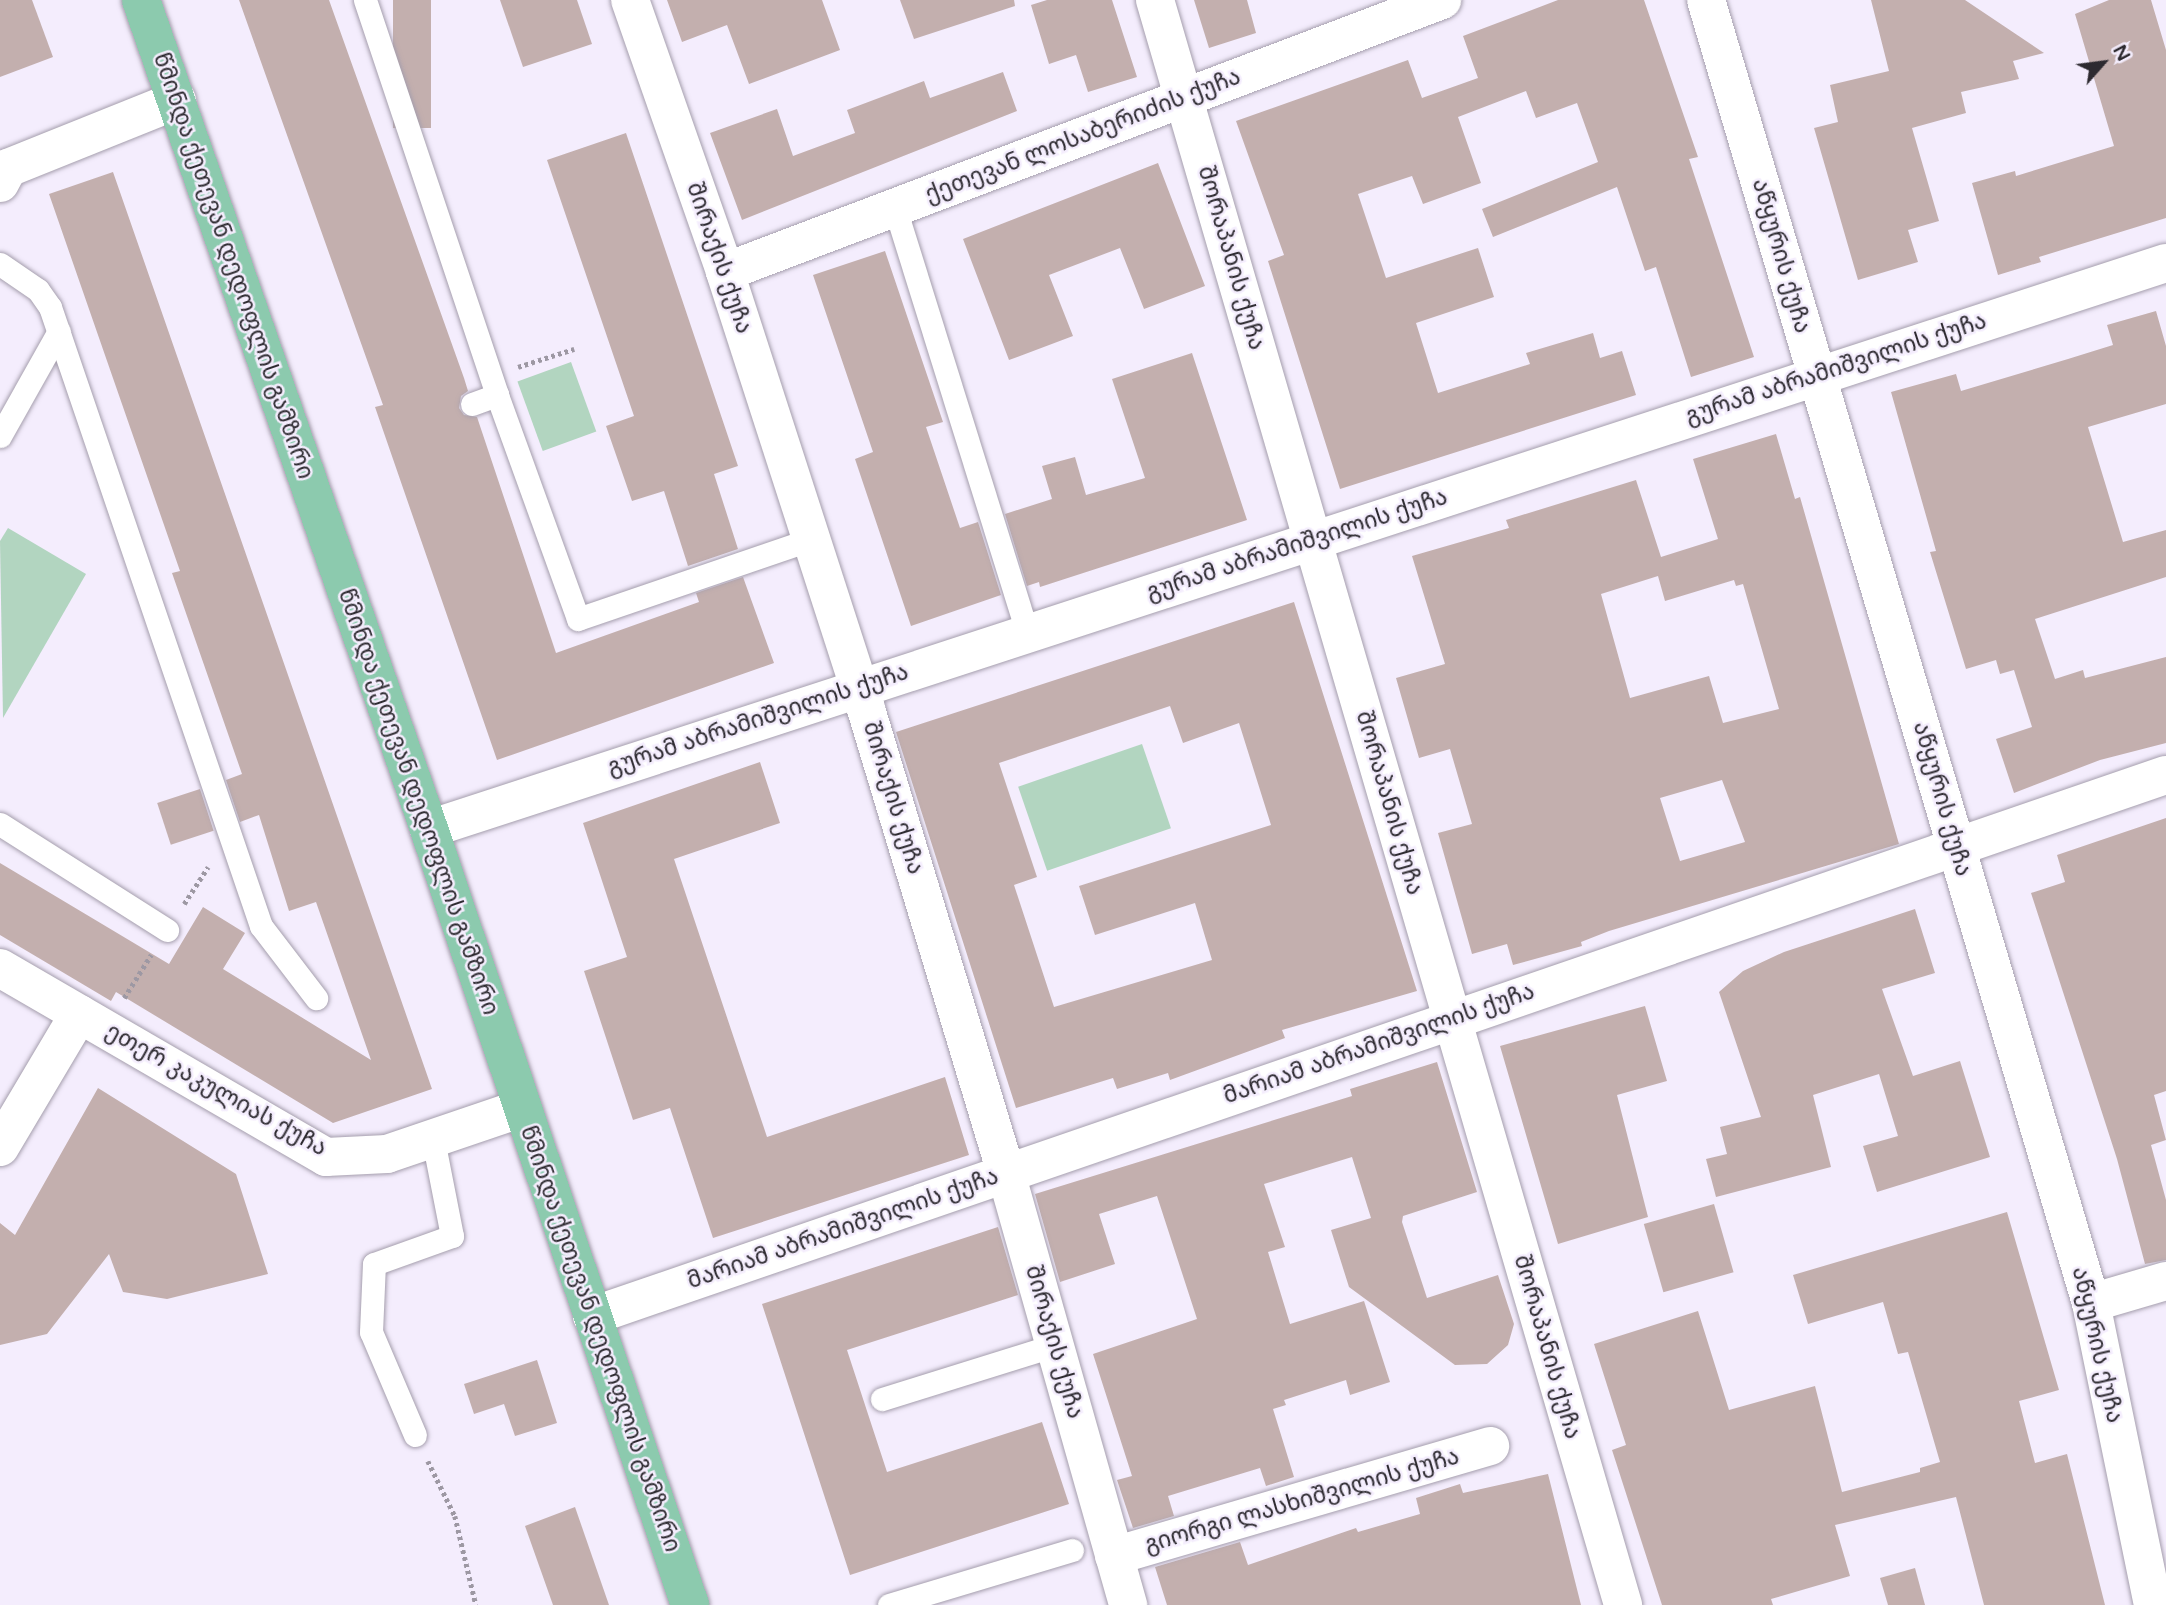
<!DOCTYPE html>
<meta charset="utf-8">
<style>
body{margin:0}
#map{position:relative;width:2166px;height:1605px;overflow:hidden;background:#f4edfd;font-family:"Varela Round","Noto Sans Georgian",sans-serif}
div>[style]{position:absolute}
.green>*{inset:0;background:#b2d5c0;transform-origin:0 0}
.building>*{inset:0;background:#c3afae;transform-origin:0 0}
.path>*{height:4.5px;margin-top:-2.25px;transform-origin:0;background:repeating-linear-gradient(90deg,#9d98a3 0 3.5px,transparent 0 7px)}
.roads{filter:drop-shadow(0 0 2px #a59ead) drop-shadow(0 0 2px #a59ead)}
.lane>*{height:23px;margin:-11.5px;padding:0 11.5px;transform-origin:11.5px;border-radius:11.5px;background:#fff}
.street>*{height:38px;margin:-19px;padding:0 19px;transform-origin:19px;border-radius:19px;background:#fff}
.primary>*{height:38px;margin:-19px;padding:0 19px;transform-origin:19px;border-radius:19px;background:#8ccaae}
span{translate:-50% -50%;white-space:nowrap;text-align:center;line-height:1.15;-webkit-text-stroke:5px #f4edfd;paint-order:stroke}
.street-label{font-size:23px;color:#2d2a30}
.north{position:absolute;left:2068px;top:28px;width:70px;height:70px;-webkit-text-stroke:5px #f4edfd;paint-order:stroke;rotate:62deg;font-size:19px;font-weight:700;line-height:28px;text-align:center;color:#2d2a30}
.north::after{content:'';display:block;margin:auto;width:24px;height:32px;background:#2d2a30;clip-path:polygon(50% 0,100% 100%,50% 72%,0 100%)}
</style>
<div id="map">
<div class="green">
<i style="left:571px;top:362px;width:74px;height:57px;rotate:70deg"></i>
<i style="clip-path:polygon(8px 528px,86px 574px,3px 718px,0 541px)"></i>
<i style="left:1142px;top:744px;width:89px;height:131px;rotate:71deg"></i>
</div>
<div class="building">
<i style="clip-path:polygon(0 0,32px 0,53px 57px,0 77px)"></i>
<i style="clip-path:polygon(239px 0,329px 0,464px 378px,468px 391px,461px 396px,459px 408px,464px 415px,477px 417px,556px 653px,699px 602px,696px 593px,743px 577px,774px 663px,497px 760px,375px 407px,383px 405px)"></i>
<i style="left:393px;top:0;width:38px;height:128px"></i>
<i style="clip-path:polygon(500px 0,577px 0,592px 44px,523px 67px)"></i>
<i style="clip-path:polygon(667px 0,822px 0,840px 50px,749px 84px,727px 25px,682px 42px)"></i>
<i style="clip-path:polygon(900px 0,1014px 0,1015px 6px,914px 39px)"></i>
<i style="clip-path:polygon(1047px 0,1112px 0,1137px 77px,1088px 92px,1076px 55px,1049px 64px,1031px 5px)"></i>
<i style="clip-path:polygon(1194px 0,1247px 0,1256px 33px,1209px 48px)"></i>
<i style="clip-path:polygon(1558px 0,1644px 0,1698px 157px,1689px 159px,1754px 357px,1691px 377px,1656px 267px,1645px 271px,1617px 187px,1493px 237px,1482px 209px,1598px 162px,1577px 103px,1536px 118px,1526px 91px,1458px 117px,1481px 183px,1423px 204px,1412px 176px,1358px 194px,1386px 278px,1478px 248px,1494px 297px,1416px 323px,1438px 393px,1530px 364px,1526px 353px,1593px 333px,1600px 358px,1622px 351px,1636px 395px,1340px 489px,1268px 261px,1284px 255px,1236px 121px,1408px 60px,1422px 98px,1478px 78px,1463px 36px)"></i>
<i style="clip-path:polygon(1871px 0,1965px 0,2044px 53px,2013px 61px,2019px 79px,1961px 92px,1966px 113px,1912px 128px,1939px 221px,1908px 230px,1918px 262px,1858px 280px,1814px 128px,1838px 122px,1830px 85px,1889px 71px)"></i>
<i style="clip-path:polygon(2109px 0,2151px 0,2166px 50px,2166px 218px,2039px 257px,2041px 262px,1998px 275px,1972px 183px,2015px 171px,2016px 176px,2114px 146px,2075px 14px)"></i>
<i style="clip-path:polygon(1003px 72px,1017px 111px,742px 220px,710px 133px,777px 109px,793px 156px,855px 133px,847px 110px,924px 81px,930px 98px)"></i>
<i style="clip-path:polygon(626px 133px,738px 466px,714px 474px,738px 549px,688px 566px,664px 491px,632px 501px,606px 426px,634px 416px,547px 160px)"></i>
<i style="clip-path:polygon(1158px 163px,1205px 286px,1144px 309px,1120px 248px,1049px 275px,1073px 336px,1009px 360px,963px 239px)"></i>
<i style="clip-path:polygon(113px 172px,432px 1089px,333px 1123px,116px 992px,111px 1001px,0 935px,0 863px,169px 964px,203px 907px,245px 933px,223px 969px,371px 1060px,316px 902px,289px 911px,259px 815px,240px 822px,226px 780px,242px 774px,172px 573px,180px 571px,49px 194px)"></i>
<i style="clip-path:polygon(885px 251px,943px 422px,926px 427px,960px 528px,978px 522px,1001px 595px,911px 626px,855px 459px,873px 452px,813px 275px)"></i>
<i style="clip-path:polygon(2156px 311px,2166px 346px,2166px 404px,2088px 427px,2123px 542px,2166px 530px,2166px 577px,2035px 619px,2055px 679px,2083px 670px,2085px 678px,2166px 657px,2166px 743px,2100px 760px,2014px 793px,1996px 739px,2032px 727px,2014px 670px,2000px 674px,1996px 660px,1966px 669px,1930px 552px,1936px 551px,1891px 392px,1956px 374px,1961px 391px,2068px 359px,2113px 345px,2107px 325px)"></i>
<i style="clip-path:polygon(1192px 353px,1247px 520px,1040px 587px,1039px 582px,1027px 586px,1005px 514px,1052px 499px,1042px 466px,1075px 457px,1086px 495px,1145px 478px,1112px 379px)"></i>
<i style="clip-path:polygon(evenodd,1776px 434px,1795px 499px,1800px 497px,1899px 844px,1609px 931px,1581px 942px,1582px 946px,1513px 965px,1507px 944px,1472px 954px,1438px 833px,1472px 824px,1450px 749px,1419px 758px,1396px 678px,1445px 664px,1412px 556px,1509px 528px,1506px 520px,1636px 480px,1661px 557px,1718px 539px,1693px 459px,1776px 434px,1658px 576px,1665px 601px,1734px 580px,1736px 586px,1743px 584px,1779px 709px,1723px 723px,1709px 676px,1630px 698px,1601px 594px,1658px 576px,1776px 434px,1722px 780px,1745px 842px,1680px 861px,1660px 798px,1722px 780px)"></i>
<i style="clip-path:polygon(evenodd,1294px 602px,1417px 991px,1282px 1030px,1285px 1038px,1170px 1080px,1168px 1073px,1117px 1089px,1113px 1078px,1016px 1108px,896px 732px,1294px 602px,1170px 706px,1183px 743px,1239px 723px,1271px 825px,1079px 886px,1095px 935px,1195px 903px,1212px 960px,1054px 1007px,1014px 885px,1037px 877px,999px 763px,1170px 706px)"></i>
<i style="clip-path:polygon(760px 762px,780px 823px,674px 859px,767px 1137px,945px 1077px,969px 1155px,713px 1238px,670px 1108px,633px 1120px,584px 971px,627px 957px,583px 823px)"></i>
<i style="left:200px;top:789px;width:44px;height:45px;rotate:72deg"></i>
<i style="clip-path:polygon(2166px 818px,2166px 1091px,2154px 1095px,2166px 1140px,2151px 1145px,2166px 1200px,2166px 1260px,2145px 1264px,2117px 1159px,2031px 893px,2065px 882px,2057px 855px)"></i>
<i style="clip-path:polygon(1915px 909px,1935px 973px,1882px 989px,1913px 1076px,1960px 1061px,1990px 1157px,1877px 1192px,1863px 1146px,1898px 1136px,1879px 1074px,1813px 1095px,1831px 1167px,1716px 1197px,1706px 1159px,1727px 1154px,1720px 1127px,1761px 1117px,1719px 992px,1743px 971px,1784px 952px)"></i>
<i style="clip-path:polygon(1645px 1006px,1667px 1081px,1617px 1095px,1648px 1217px,1558px 1244px,1500px 1046px)"></i>
<i style="clip-path:polygon(1437px 1062px,1477px 1192px,1403px 1216px,1402px 1222px,1427px 1298px,1498px 1275px,1514px 1324px,1508px 1345px,1487px 1364px,1455px 1365px,1349px 1287px,1331px 1230px,1371px 1218px,1352px 1157px,1264px 1184px,1285px 1247px,1268px 1252px,1290px 1324px,1364px 1301px,1390px 1382px,1350px 1395px,1346px 1380px,1284px 1400px,1286px 1405px,1273px 1409px,1294px 1477px,1266px 1486px,1260px 1468px,1168px 1496px,1174px 1516px,1133px 1528px,1117px 1480px,1132px 1476px,1093px 1354px,1197px 1319px,1157px 1196px,1099px 1214px,1115px 1264px,1060px 1282px,1035px 1194px,1352px 1096px,1350px 1089px)"></i>
<i style="clip-path:polygon(98px 1088px,236px 1174px,268px 1274px,167px 1299px,123px 1292px,109px 1254px,47px 1334px,0 1345px,0 1223px,15px 1235px)"></i>
<i style="left:1714px;top:1204px;width:71px;height:73px;rotate:74deg"></i>
<i style="clip-path:polygon(2007px 1212px,2059px 1390px,2019px 1401px,2035px 1463px,2067px 1454px,2105px 1605px,1984px 1605px,1956px 1497px,1835px 1525px,1850px 1576px,1771px 1599px,1773px 1605px,1662px 1605px,1612px 1450px,1626px 1445px,1594px 1344px,1698px 1311px,1729px 1410px,1815px 1386px,1842px 1492px,1920px 1472px,1920px 1468px,1940px 1462px,1908px 1352px,1898px 1354px,1883px 1302px,1808px 1324px,1793px 1275px)"></i>
<i style="clip-path:polygon(998px 1227px,1018px 1295px,847px 1350px,887px 1472px,1042px 1422px,1069px 1504px,850px 1575px,762px 1304px)"></i>
<i style="clip-path:polygon(537px 1360px,557px 1423px,515px 1436px,504px 1404px,474px 1414px,464px 1384px)"></i>
<i style="clip-path:polygon(1548px 1474px,1581px 1605px,1167px 1605px,1155px 1567px,1240px 1542px,1248px 1565px,1356px 1528px,1358px 1532px,1420px 1514px,1416px 1498px,1460px 1484px,1463px 1493px)"></i>
<i style="clip-path:polygon(575px 1507px,609px 1605px,553px 1605px,525px 1526px)"></i>
<i style="clip-path:polygon(1915px 1568px,1925px 1605px,1888px 1605px,1880px 1578px)"></i>
</div>
<div class="path">
<i style="left:518px;top:367px;width:59px;rotate:-17.8deg"></i>
<i style="left:184px;top:904px;width:44px;rotate:-57deg"></i>
<i style="left:124px;top:998px;width:51px;rotate:-57.9deg"></i>
<i style="left:428px;top:1461px;width:61px;rotate:63.9deg"></i>
<i style="left:455px;top:1516px;width:91px;rotate:76.7deg"></i>
</div>
<div class="roads">
<div class="lane">
<i style="left:365px;top:0;width:416px;rotate:71.5deg"></i>
<i style="left:895px;top:208px;width:444px;rotate:72.7deg"></i>
<i style="left:0;top:264px;width:46px;rotate:34.4deg"></i>
<i style="left:38px;top:290px;width:21px;rotate:55deg"></i>
<i style="left:50px;top:307px;width:654px;rotate:71.18deg"></i>
<i style="left:261px;top:926px;width:91px;rotate:52.6deg"></i>
<i style="left:472px;top:404px;width:27px;rotate:-20deg"></i>
<i style="left:497px;top:395px;width:238px;rotate:70.1deg"></i>
<i style="left:578px;top:619px;width:246px;rotate:-18.9deg"></i>
<i style="left:0;top:436px;width:120px;rotate:-60.7deg"></i>
<i style="left:0;top:824px;width:198px;rotate:32.4deg"></i>
<i style="left:882px;top:1399px;width:181px;rotate:-17.3deg"></i>
<i style="left:415px;top:1435px;width:112px;rotate:-113.1deg"></i>
<i style="left:371px;top:1332px;width:68px;rotate:-87.5deg"></i>
<i style="left:374px;top:1264px;width:83px;rotate:-19.7deg"></i>
<i style="left:452px;top:1236px;width:99px;rotate:-101.1deg"></i>
<i style="left:889px;top:1605px;width:191px;rotate:-16.7deg"></i>
</div>
<div class="street">
<i style="left:630px;top:0;width:288px;rotate:70.7deg"></i>
<i style="left:725px;top:272px;width:459px;rotate:72.1deg"></i>
<i style="left:866px;top:709px;width:485px;rotate:73.2deg"></i>
<i style="left:1006px;top:1173px;width:449px;rotate:74.2deg"></i>
<i style="left:1155px;top:0;width:1672px;rotate:73.74deg"></i>
<i style="left:1706px;top:0;width:1359px;rotate:73.54deg"></i>
<i style="left:2091px;top:1303px;width:308px;rotate:78.4deg"></i>
<i style="left:0;top:183px;width:17px;rotate:-62deg"></i>
<i style="left:8px;top:168px;width:182px;rotate:-21.9deg"></i>
<i style="left:725px;top:272px;width:767px;rotate:-20.77deg"></i>
<i style="left:429px;top:829px;width:1827px;rotate:-18.05deg"></i>
<i style="left:0;top:968px;width:377px;rotate:30.1deg"></i>
<i style="left:326px;top:1157px;width:61px;rotate:-2.8deg"></i>
<i style="left:387px;top:1154px;width:143px;rotate:-18.8deg"></i>
<i style="left:0;top:1147px;width:155px;rotate:-59.3deg"></i>
<i style="left:2091px;top:1303px;width:78px;rotate:-16.3deg"></i>
<i style="left:592px;top:1316px;width:1664px;rotate:-18.97deg"></i>
<i style="left:1114px;top:1556px;width:392px;rotate:-16.3deg"></i>
</div>
<div class="primary">
<i style="left:141px;top:0;width:878px;rotate:70.84deg"></i>
<i style="left:429px;top:829px;width:819px;rotate:71.41deg"></i>
</div>
</div>
<div class="street-label">
<span style="left:1083px;top:136px;rotate:-21deg">ქეთევან ლოსაბერიძის ქუჩა</span>
<span style="left:1781px;top:256px;rotate:74deg">აწყურის ქუჩა</span>
<span style="left:719px;top:258px;rotate:71deg">შირაქის ქუჩა</span>
<span style="left:1231px;top:258px;rotate:74deg">შორაპანის ქუჩა</span>
<span style="left:233px;top:266px;rotate:71deg">წმინდა ქეთევან დედოფლის გამზირი</span>
<span style="left:1836px;top:369px;rotate:-18deg">გურამ აბრამიშვილის ქუჩა</span>
<span style="left:1297px;top:545px;rotate:-18deg">გურამ აბრამიშვილის ქუჩა</span>
<span style="left:758px;top:720px;rotate:-18deg">გურამ აბრამიშვილის ქუჩა</span>
<span style="left:893px;top:798px;rotate:73deg">შირაქის ქუჩა</span>
<span style="left:1942px;top:799px;rotate:74deg">აწყურის ქუჩა</span>
<span style="left:418px;top:802px;rotate:71deg">წმინდა ქეთევან დედოფლის გამზირი</span>
<span style="left:1389px;top:803px;rotate:74deg">შორაპანის ქუჩა</span>
<span style="left:1379px;top:1044px;rotate:-19deg">მარიამ აბრამიშვილის ქუჩა</span>
<span style="left:216px;top:1090px;rotate:29deg">ეთერ კაკულიას ქუჩა</span>
<span style="left:843px;top:1229px;rotate:-19deg">მარიამ აბრამიშვილის ქუჩა</span>
<span style="left:600px;top:1339px;rotate:71deg">წმინდა ქეთევან დედოფლის გამზირი</span>
<span style="left:1054px;top:1342px;rotate:74deg">შირაქის ქუჩა</span>
<span style="left:2097px;top:1345px;rotate:77deg">აწყურის ქუჩა</span>
<span style="left:1547px;top:1347px;rotate:74deg">შორაპანის ქუჩა</span>
<span style="left:1302px;top:1501px;rotate:-16deg">გიორგი ლასხიშვილის ქუჩა</span>
</div>
<div class="north">N</div>
</div>
